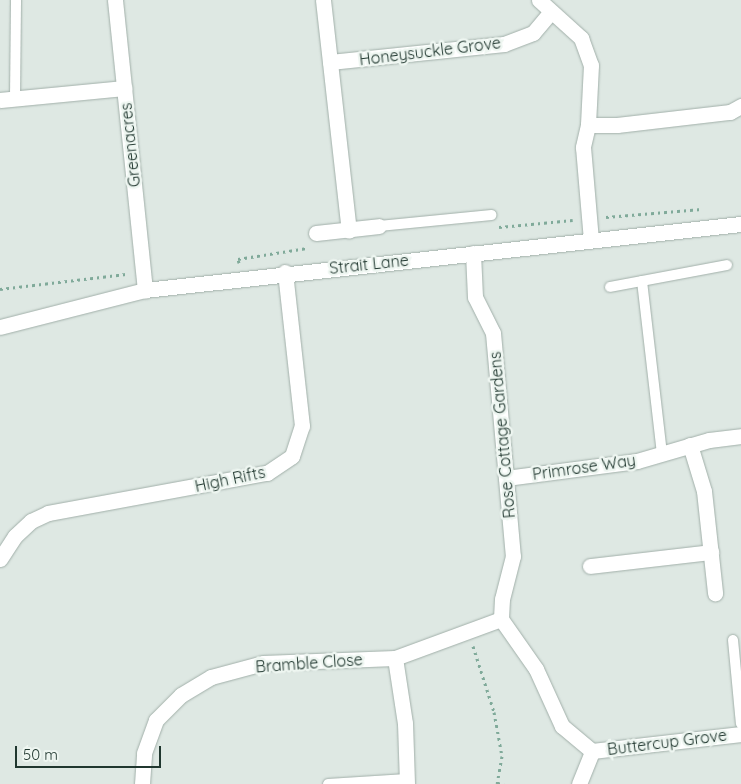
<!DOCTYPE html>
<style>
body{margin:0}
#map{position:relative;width:741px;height:784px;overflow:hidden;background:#dee8e3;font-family:Quicksand,sans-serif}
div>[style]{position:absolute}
.path>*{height:3px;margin-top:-1.5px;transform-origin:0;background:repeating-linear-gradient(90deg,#80aa9a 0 2.5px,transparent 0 6.5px)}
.roads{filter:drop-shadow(0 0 1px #a1afa9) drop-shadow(0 0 1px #a1afa9)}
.service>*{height:10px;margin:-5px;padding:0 5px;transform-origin:5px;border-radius:5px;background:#fff}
.minor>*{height:15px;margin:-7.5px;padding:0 7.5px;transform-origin:7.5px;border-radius:7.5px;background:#fff}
span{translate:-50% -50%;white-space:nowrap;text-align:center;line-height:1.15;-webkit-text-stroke:5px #eef6f1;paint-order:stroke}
.street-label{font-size:16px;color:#20372f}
.scale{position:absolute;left:15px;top:746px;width:146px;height:22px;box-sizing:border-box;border:2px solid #20372f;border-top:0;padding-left:6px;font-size:15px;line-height:18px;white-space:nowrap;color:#20372f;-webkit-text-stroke:4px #eef6f1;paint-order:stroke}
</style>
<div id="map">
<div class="path">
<i style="left:606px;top:217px;width:96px;rotate:-4.8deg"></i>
<i style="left:499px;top:227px;width:74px;rotate:-5.4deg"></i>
<i style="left:239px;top:263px;width:4px;rotate:-104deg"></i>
<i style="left:238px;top:259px;width:70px;rotate:-9.1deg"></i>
<i style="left:0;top:289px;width:127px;rotate:-6.8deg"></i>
<i style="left:473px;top:646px;width:69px;rotate:72.3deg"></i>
<i style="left:494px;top:712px;width:45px;rotate:79.7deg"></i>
<i style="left:502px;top:756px;width:28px;rotate:100deg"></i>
<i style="left:497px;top:783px;width:7px;rotate:8deg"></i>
</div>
<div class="roads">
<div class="service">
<i style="left:15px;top:98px;width:98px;rotate:-89.4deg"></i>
<i style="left:379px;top:226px;width:113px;rotate:-5.6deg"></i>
<i style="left:642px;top:281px;width:173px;rotate:83.4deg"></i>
<i style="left:610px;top:287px;width:119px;rotate:-10.6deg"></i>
<i style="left:733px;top:640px;width:84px;rotate:84.6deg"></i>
<i style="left:328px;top:784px;width:79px;rotate:-3.6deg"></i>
</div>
<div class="minor">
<i style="left:115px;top:0;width:292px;rotate:84.1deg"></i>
<i style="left:323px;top:0;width:232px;rotate:83.6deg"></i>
<i style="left:539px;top:0;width:57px;rotate:42.1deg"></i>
<i style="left:581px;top:38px;width:29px;rotate:70deg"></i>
<i style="left:591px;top:65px;width:60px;rotate:92.9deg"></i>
<i style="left:588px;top:125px;width:23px;rotate:103deg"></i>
<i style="left:583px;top:147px;width:93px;rotate:85.1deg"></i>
<i style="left:330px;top:62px;width:175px;rotate:-5.9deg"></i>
<i style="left:504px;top:44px;width:31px;rotate:-21deg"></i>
<i style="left:533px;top:33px;width:26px;rotate:-50deg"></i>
<i style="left:0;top:100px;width:125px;rotate:-5.5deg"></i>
<i style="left:588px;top:125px;width:29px"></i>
<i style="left:617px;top:125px;width:114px;rotate:-6.6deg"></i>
<i style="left:730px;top:112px;width:13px;rotate:-29deg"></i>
<i style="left:316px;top:233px;width:63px;rotate:-6.3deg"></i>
<i style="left:473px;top:253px;width:44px;rotate:87.4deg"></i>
<i style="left:475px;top:297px;width:40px;rotate:63.4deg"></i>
<i style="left:493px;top:333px;width:224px;rotate:84.9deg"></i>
<i style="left:513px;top:556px;width:44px;rotate:104.3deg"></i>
<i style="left:502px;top:599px;width:20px;rotate:93deg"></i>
<i style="left:0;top:327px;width:150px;rotate:-14.3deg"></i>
<i style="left:145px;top:290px;width:600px;rotate:-6.32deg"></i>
<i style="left:690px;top:445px;width:48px;rotate:73.1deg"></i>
<i style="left:704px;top:491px;width:103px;rotate:83.8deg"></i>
<i style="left:506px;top:478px;width:132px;rotate:-7.4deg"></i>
<i style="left:637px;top:461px;width:75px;rotate:-16.3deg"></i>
<i style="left:709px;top:440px;width:32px;rotate:-7deg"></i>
<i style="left:0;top:559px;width:27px;rotate:-57deg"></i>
<i style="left:15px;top:536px;width:22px;rotate:-43deg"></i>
<i style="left:31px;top:521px;width:19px;rotate:-25deg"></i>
<i style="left:48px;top:513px;width:223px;rotate:-10.4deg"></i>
<i style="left:267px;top:473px;width:30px;rotate:-34deg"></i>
<i style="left:292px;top:456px;width:32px;rotate:-72deg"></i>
<i style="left:302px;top:426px;width:155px;rotate:-96.3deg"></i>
<i style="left:590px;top:566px;width:122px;rotate:-6.6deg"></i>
<i style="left:501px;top:619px;width:61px;rotate:55deg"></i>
<i style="left:536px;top:669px;width:63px;rotate:65.5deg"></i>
<i style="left:562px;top:726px;width:39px;rotate:40deg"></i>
<i style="left:592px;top:751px;width:150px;rotate:-6.5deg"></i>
<i style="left:395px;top:658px;width:66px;rotate:81.3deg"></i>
<i style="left:405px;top:723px;width:61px;rotate:88.1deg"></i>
<i style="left:142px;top:784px;width:31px;rotate:-86deg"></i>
<i style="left:144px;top:753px;width:35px;rotate:-70deg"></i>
<i style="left:156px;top:720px;width:35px;rotate:-45deg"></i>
<i style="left:181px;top:695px;width:35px;rotate:-31deg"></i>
<i style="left:211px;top:677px;width:54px;rotate:-15.1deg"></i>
<i style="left:263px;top:663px;width:132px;rotate:-2.2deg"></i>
<i style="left:395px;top:658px;width:113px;rotate:-20.2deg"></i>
<i style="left:579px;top:784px;width:35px;rotate:-68deg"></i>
</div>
</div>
<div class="street-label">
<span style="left:430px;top:51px;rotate:-7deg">Honeysuckle Grove</span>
<span style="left:130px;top:145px;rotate:-96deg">Greenacres</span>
<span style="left:369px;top:264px;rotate:-6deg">Strait Lane</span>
<span style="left:502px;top:435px;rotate:-95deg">Rose Cottage Gardens</span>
<span style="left:584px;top:467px;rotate:-8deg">Primrose Way</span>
<span style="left:230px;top:479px;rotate:-12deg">High Rifts</span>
<span style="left:309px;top:663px;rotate:-4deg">Bramble Close</span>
<span style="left:667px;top:742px;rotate:-7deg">Buttercup Grove</span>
</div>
<div class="scale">50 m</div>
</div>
